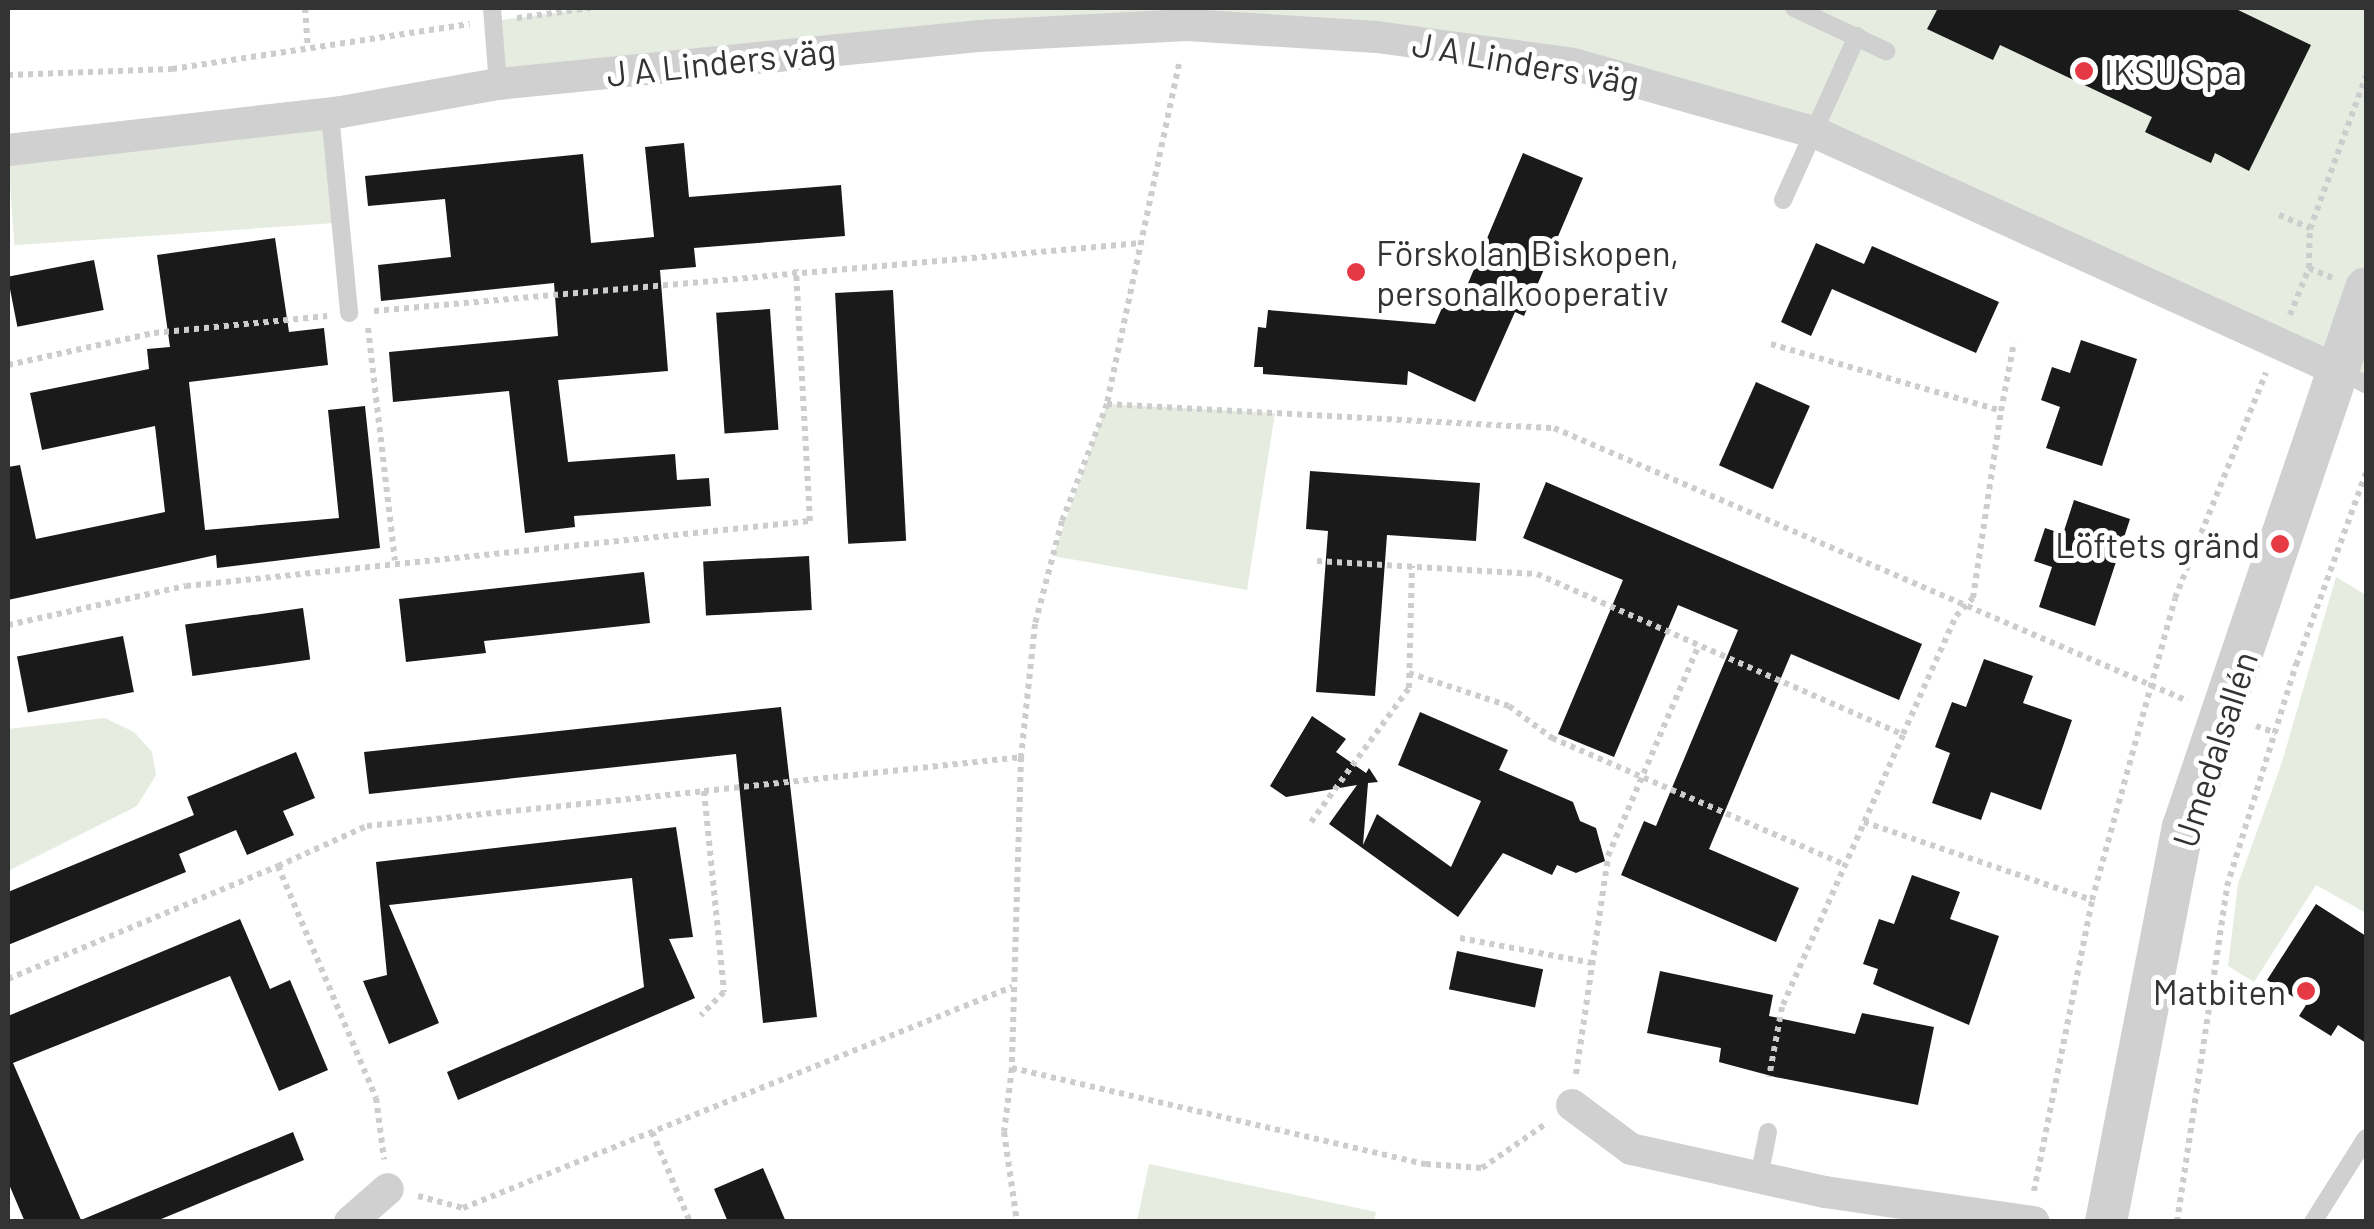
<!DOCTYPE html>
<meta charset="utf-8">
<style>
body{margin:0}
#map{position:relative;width:2374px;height:1229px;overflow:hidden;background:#fff;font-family:Barlow,sans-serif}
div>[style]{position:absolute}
.green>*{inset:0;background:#e6ecdf;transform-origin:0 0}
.building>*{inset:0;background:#1a1a1a;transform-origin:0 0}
.path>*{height:6px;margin-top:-3px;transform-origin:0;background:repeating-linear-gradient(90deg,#cdcdcd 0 5px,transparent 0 10px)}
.service>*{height:18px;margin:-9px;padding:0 9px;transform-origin:9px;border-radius:9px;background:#d0d0d0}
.minor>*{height:32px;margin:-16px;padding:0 16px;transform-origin:16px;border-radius:16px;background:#d0d0d0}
.tertiary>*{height:42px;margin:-21px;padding:0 21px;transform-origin:21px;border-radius:21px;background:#d0d0d0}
.dots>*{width:28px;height:28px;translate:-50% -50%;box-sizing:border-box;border:5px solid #fff;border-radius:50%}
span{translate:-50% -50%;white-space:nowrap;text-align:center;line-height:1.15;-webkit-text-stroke:10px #fff;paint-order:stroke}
.street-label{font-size:35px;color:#333}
.poi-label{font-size:35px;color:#333}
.left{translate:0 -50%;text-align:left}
.right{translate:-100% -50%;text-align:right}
.frame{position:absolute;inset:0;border:10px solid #333;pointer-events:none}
</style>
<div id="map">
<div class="green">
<i style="clip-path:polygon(590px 8px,2366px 8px,2366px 384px,1908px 173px,1573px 64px,1187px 25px,498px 84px,494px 21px)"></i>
<i style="left:330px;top:114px;width:109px;height:324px;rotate:86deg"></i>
<i style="clip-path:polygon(1107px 404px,1275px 413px,1247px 590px,1053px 556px)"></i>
<i style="clip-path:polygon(2336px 577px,2366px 595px,2366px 913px,2316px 885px,2254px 982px,2228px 966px,2238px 884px,2281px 765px)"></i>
<i style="clip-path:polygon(105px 718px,134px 732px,152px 752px,156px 775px,137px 806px,8px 871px,8px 729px)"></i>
<i style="clip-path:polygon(1149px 1164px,1376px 1212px,1374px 1221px,1137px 1221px)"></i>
</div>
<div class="building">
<i style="clip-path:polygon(1938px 8px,2234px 8px,2311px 45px,2249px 171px,2215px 153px,2211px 163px,2145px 132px,2152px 117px,2000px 45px,1993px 60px,1927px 29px)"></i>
<i style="clip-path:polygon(684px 143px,689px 197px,841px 185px,845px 236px,694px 248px,696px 267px,660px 270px,668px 371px,558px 380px,568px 462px,675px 454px,677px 480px,709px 478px,711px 506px,574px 516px,575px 527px,525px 533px,509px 391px,393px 402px,389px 352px,558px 336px,554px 283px,381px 301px,378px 265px,451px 257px,445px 199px,368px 206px,365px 176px,583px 154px,591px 243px,654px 237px,645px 147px)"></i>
<i style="clip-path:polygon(1523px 153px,1583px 178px,1524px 316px,1515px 312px,1475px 402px,1408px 371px,1407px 385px,1263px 374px,1263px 367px,1254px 367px,1258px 327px,1266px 328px,1268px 310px,1435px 324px,1448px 294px,1461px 300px)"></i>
<i style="clip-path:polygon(275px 238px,289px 332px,324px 328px,328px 365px,189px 382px,205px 530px,339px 518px,328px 410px,365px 406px,380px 548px,217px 568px,216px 555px,8px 600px,8px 467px,20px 465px,36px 539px,165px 512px,155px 426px,42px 450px,30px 393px,149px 369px,147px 349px,170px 347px,157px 255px)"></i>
<i style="clip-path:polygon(1816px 243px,1864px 264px,1872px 246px,1999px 302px,1976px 353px,1832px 289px,1811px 336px,1781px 322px)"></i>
<i style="left:94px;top:260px;width:51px;height:88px;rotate:79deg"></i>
<i style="left:893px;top:290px;width:251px;height:58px;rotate:87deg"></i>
<i style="left:770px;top:309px;width:121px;height:54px;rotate:86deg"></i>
<i style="clip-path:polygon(2081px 340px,2137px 359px,2102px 466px,2046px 448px,2060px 407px,2041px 400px,2052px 367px,2070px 373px)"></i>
<i style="left:1756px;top:382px;width:59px;height:91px;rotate:24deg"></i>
<i style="clip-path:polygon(1310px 471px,1480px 483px,1476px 541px,1387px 535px,1375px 696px,1316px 692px,1328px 531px,1306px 529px)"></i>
<i style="clip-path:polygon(1546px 482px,1922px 644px,1899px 700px,1791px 654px,1709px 849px,1799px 888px,1776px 942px,1621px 875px,1644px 821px,1656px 826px,1738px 630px,1678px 605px,1614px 757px,1558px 734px,1623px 580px,1523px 538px)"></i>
<i style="clip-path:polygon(2074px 500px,2130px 519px,2095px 626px,2039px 607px,2052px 567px,2034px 561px,2045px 528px,2063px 534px)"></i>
<i style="left:809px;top:556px;width:54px;height:106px;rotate:87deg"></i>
<i style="clip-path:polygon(644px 572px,650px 623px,484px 641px,486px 653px,406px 662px,399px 599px)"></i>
<i style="left:303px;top:608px;width:52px;height:119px;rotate:82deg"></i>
<i style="left:123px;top:636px;width:57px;height:108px;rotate:79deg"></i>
<i style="clip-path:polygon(1984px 659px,2033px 676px,2023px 703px,2072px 720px,2041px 810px,1991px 792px,1981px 820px,1932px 803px,1950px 753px,1935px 747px,1952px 702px,1966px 707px)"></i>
<i style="clip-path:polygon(781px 707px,817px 1017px,763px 1023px,736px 754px,369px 794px,364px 752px)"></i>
<i style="clip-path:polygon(1420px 712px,1508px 750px,1499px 770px,1573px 802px,1580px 821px,1596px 828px,1605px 861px,1576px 873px,1557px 865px,1552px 875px,1503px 853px,1458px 917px,1329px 824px,1357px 785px,1286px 797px,1270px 786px,1312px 716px,1346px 739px,1336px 752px,1366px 773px,1369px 768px,1378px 782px,1368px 783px,1363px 845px,1377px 814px,1451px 867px,1481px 801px,1398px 765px)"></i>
<i style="clip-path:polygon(296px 752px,315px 798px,283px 811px,294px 835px,247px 855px,236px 830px,179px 854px,186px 872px,8px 945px,8px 892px,194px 815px,187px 797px)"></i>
<i style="clip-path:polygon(676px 827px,693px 937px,669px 939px,695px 998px,458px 1100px,447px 1072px,644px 987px,632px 878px,389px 905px,439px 1023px,389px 1044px,363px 981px,387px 975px,376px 862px)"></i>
<i style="clip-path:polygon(1912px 875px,1960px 892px,1950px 919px,1999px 936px,1969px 1025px,1873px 984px,1878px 969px,1863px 964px,1879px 919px,1894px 924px)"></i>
<i style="clip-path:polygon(2316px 904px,2366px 936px,2366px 1043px,2338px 1025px,2331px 1036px,2299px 1016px,2306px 1005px,2267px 980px)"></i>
<i style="clip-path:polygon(240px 919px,270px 989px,290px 980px,328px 1070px,279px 1091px,230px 976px,13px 1063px,81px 1220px,293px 1132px,304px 1160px,154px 1222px,25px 1222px,8px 1182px,8px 1016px)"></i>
<i style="left:1457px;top:951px;width:88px;height:39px;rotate:12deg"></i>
<i style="clip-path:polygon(1660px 971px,1773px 995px,1769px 1016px,1855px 1034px,1862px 1013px,1934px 1027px,1918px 1105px,1775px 1077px,1719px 1062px,1721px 1048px,1647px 1033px)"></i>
<i style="clip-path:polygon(763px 1168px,786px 1222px,728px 1222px,714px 1189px)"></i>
</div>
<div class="path">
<i style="left:305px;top:8px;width:39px;rotate:86deg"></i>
<i style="left:517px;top:18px;width:74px;rotate:-7.8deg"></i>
<i style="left:1179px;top:64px;width:348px;rotate:102deg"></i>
<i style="left:1107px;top:404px;width:125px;rotate:111deg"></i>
<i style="left:1062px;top:521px;width:106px;rotate:104.7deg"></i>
<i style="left:1035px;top:624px;width:134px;rotate:96deg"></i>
<i style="left:1021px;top:757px;width:311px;rotate:91.7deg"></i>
<i style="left:1012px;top:1068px;width:425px;rotate:13.1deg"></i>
<i style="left:1426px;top:1164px;width:56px;rotate:4.1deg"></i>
<i style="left:1482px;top:1168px;width:79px;rotate:-34.7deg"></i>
<i style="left:8px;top:75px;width:164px;rotate:-2.1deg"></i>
<i style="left:172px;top:69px;width:301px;rotate:-8.6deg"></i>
<i style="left:2279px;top:215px;width:34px;rotate:23deg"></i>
<i style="left:2309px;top:268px;width:26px;rotate:23deg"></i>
<i style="left:374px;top:311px;width:770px;rotate:-5.07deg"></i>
<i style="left:2290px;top:315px;width:51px;rotate:-68deg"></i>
<i style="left:2309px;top:268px;width:39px;rotate:-89deg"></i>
<i style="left:2310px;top:229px;width:163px;rotate:-69.9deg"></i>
<i style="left:368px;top:328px;width:234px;rotate:83.4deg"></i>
<i style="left:1771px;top:344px;width:240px;rotate:16.2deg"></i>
<i style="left:2001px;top:411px;width:70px;rotate:-79.3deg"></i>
<i style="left:8px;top:365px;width:149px;rotate:-12.4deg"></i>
<i style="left:154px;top:333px;width:174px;rotate:-5.6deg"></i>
<i style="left:1107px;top:404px;width:448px;rotate:3.1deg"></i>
<i style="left:1554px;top:428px;width:690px;rotate:23.3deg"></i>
<i style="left:1317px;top:561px;width:220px;rotate:3.4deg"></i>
<i style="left:1537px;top:574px;width:400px;rotate:23.7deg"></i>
<i style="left:1903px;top:735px;width:298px;rotate:114deg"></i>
<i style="left:1782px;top:1007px;width:71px;rotate:100.5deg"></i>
<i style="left:8px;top:625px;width:182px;rotate:-12.4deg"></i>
<i style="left:186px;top:586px;width:627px;rotate:-5.95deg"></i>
<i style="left:810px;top:521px;width:252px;rotate:-93.2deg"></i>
<i style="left:1409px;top:673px;width:105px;rotate:18.3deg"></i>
<i style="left:1509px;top:706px;width:54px;rotate:36.7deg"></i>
<i style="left:1552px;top:738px;width:319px;rotate:23.4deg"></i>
<i style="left:2256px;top:726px;width:21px;rotate:19deg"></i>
<i style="left:1903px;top:734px;width:129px;rotate:-65.8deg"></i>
<i style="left:1956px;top:616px;width:25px;rotate:-47deg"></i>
<i style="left:1973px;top:598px;width:189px;rotate:-81.5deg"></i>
<i style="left:704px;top:791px;width:319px;rotate:-6.1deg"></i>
<i style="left:1311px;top:822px;width:166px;rotate:-53.8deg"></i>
<i style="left:1409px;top:688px;width:122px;rotate:-88.6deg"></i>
<i style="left:1864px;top:822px;width:241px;rotate:18.9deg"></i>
<i style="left:278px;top:866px;width:98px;rotate:-24.2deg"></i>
<i style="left:367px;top:826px;width:339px;rotate:-5.9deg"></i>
<i style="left:704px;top:791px;width:202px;rotate:84.3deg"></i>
<i style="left:724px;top:992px;width:33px;rotate:135deg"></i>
<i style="left:1460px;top:938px;width:134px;rotate:10.7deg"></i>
<i style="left:8px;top:979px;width:293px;rotate:-22.7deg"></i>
<i style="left:278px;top:866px;width:252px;rotate:67.1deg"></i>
<i style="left:376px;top:1098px;width:62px;rotate:82.5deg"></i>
<i style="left:1012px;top:1068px;width:64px;rotate:97.1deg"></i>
<i style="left:1004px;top:1132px;width:91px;rotate:81.8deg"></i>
<i style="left:1576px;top:1074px;width:220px;rotate:-81.6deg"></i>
<i style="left:1608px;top:856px;width:230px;rotate:-66.7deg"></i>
<i style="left:652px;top:1132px;width:98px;rotate:67.1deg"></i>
<i style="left:2034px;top:1191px;width:297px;rotate:-78.7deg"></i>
<i style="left:2092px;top:900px;width:313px;rotate:-74.6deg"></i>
<i style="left:2175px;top:598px;width:243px;rotate:-68deg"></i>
<i style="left:418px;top:1196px;width:47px;rotate:14.9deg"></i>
<i style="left:463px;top:1208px;width:592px;rotate:-21.93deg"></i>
<i style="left:2177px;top:1222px;width:340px;rotate:-81.5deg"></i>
<i style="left:2227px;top:886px;width:232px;rotate:-72.7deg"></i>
<i style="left:2296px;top:665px;width:204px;rotate:-70deg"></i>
</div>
<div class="service">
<i style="left:492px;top:8px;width:76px;rotate:85.5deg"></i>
<i style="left:1794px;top:8px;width:102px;rotate:25.1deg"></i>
<i style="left:330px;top:114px;width:200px;rotate:84.5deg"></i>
<i style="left:1783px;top:200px;width:180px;rotate:-65.7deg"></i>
<i style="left:2336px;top:369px;width:34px;rotate:27deg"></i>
<i style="left:1759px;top:1177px;width:46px;rotate:-78.7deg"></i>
<i style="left:2313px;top:1222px;width:99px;rotate:-57.8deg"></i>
</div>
<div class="minor">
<i style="left:8px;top:150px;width:335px;rotate:-6.5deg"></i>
<i style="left:341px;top:112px;width:159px;rotate:-10.1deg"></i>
<i style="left:498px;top:84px;width:482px;rotate:-5.7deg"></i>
<i style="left:978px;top:36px;width:209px;rotate:-3deg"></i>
<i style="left:1187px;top:25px;width:190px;rotate:3.6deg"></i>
<i style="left:1377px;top:37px;width:198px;rotate:7.8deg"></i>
<i style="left:1573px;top:64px;width:250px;rotate:15.8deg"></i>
<i style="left:1814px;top:132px;width:572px;rotate:24.46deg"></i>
<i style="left:1572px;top:1105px;width:74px;rotate:36.7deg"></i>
<i style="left:1631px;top:1149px;width:199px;rotate:12.5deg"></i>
<i style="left:1825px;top:1192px;width:211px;rotate:8.2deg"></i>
<i style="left:350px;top:1222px;width:50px;rotate:-41deg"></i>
</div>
<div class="tertiary">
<i style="left:2106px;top:1222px;width:402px;rotate:-79deg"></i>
<i style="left:2183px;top:827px;width:569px;rotate:-71.25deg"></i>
</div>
<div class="dots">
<i style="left:2084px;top:71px;background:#e63946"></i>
<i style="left:1356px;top:272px;background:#e63946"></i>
<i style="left:2280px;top:544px;background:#e63946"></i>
<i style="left:2306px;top:991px;background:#e63946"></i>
</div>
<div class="street-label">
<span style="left:721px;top:61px;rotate:-6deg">J A Linders väg</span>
<span style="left:1526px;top:62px;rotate:10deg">J A Linders väg</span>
<span style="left:2214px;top:749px;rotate:-72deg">Umedalsallén</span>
</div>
<div class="poi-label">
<span class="left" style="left:2104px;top:71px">IKSU Spa</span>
<span class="left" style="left:1376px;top:272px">Förskolan Biskopen,<br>personalkooperativ</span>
<span class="right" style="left:2260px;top:544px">Löftets gränd</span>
<span class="right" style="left:2286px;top:991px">Matbiten</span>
</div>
<div class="frame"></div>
</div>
